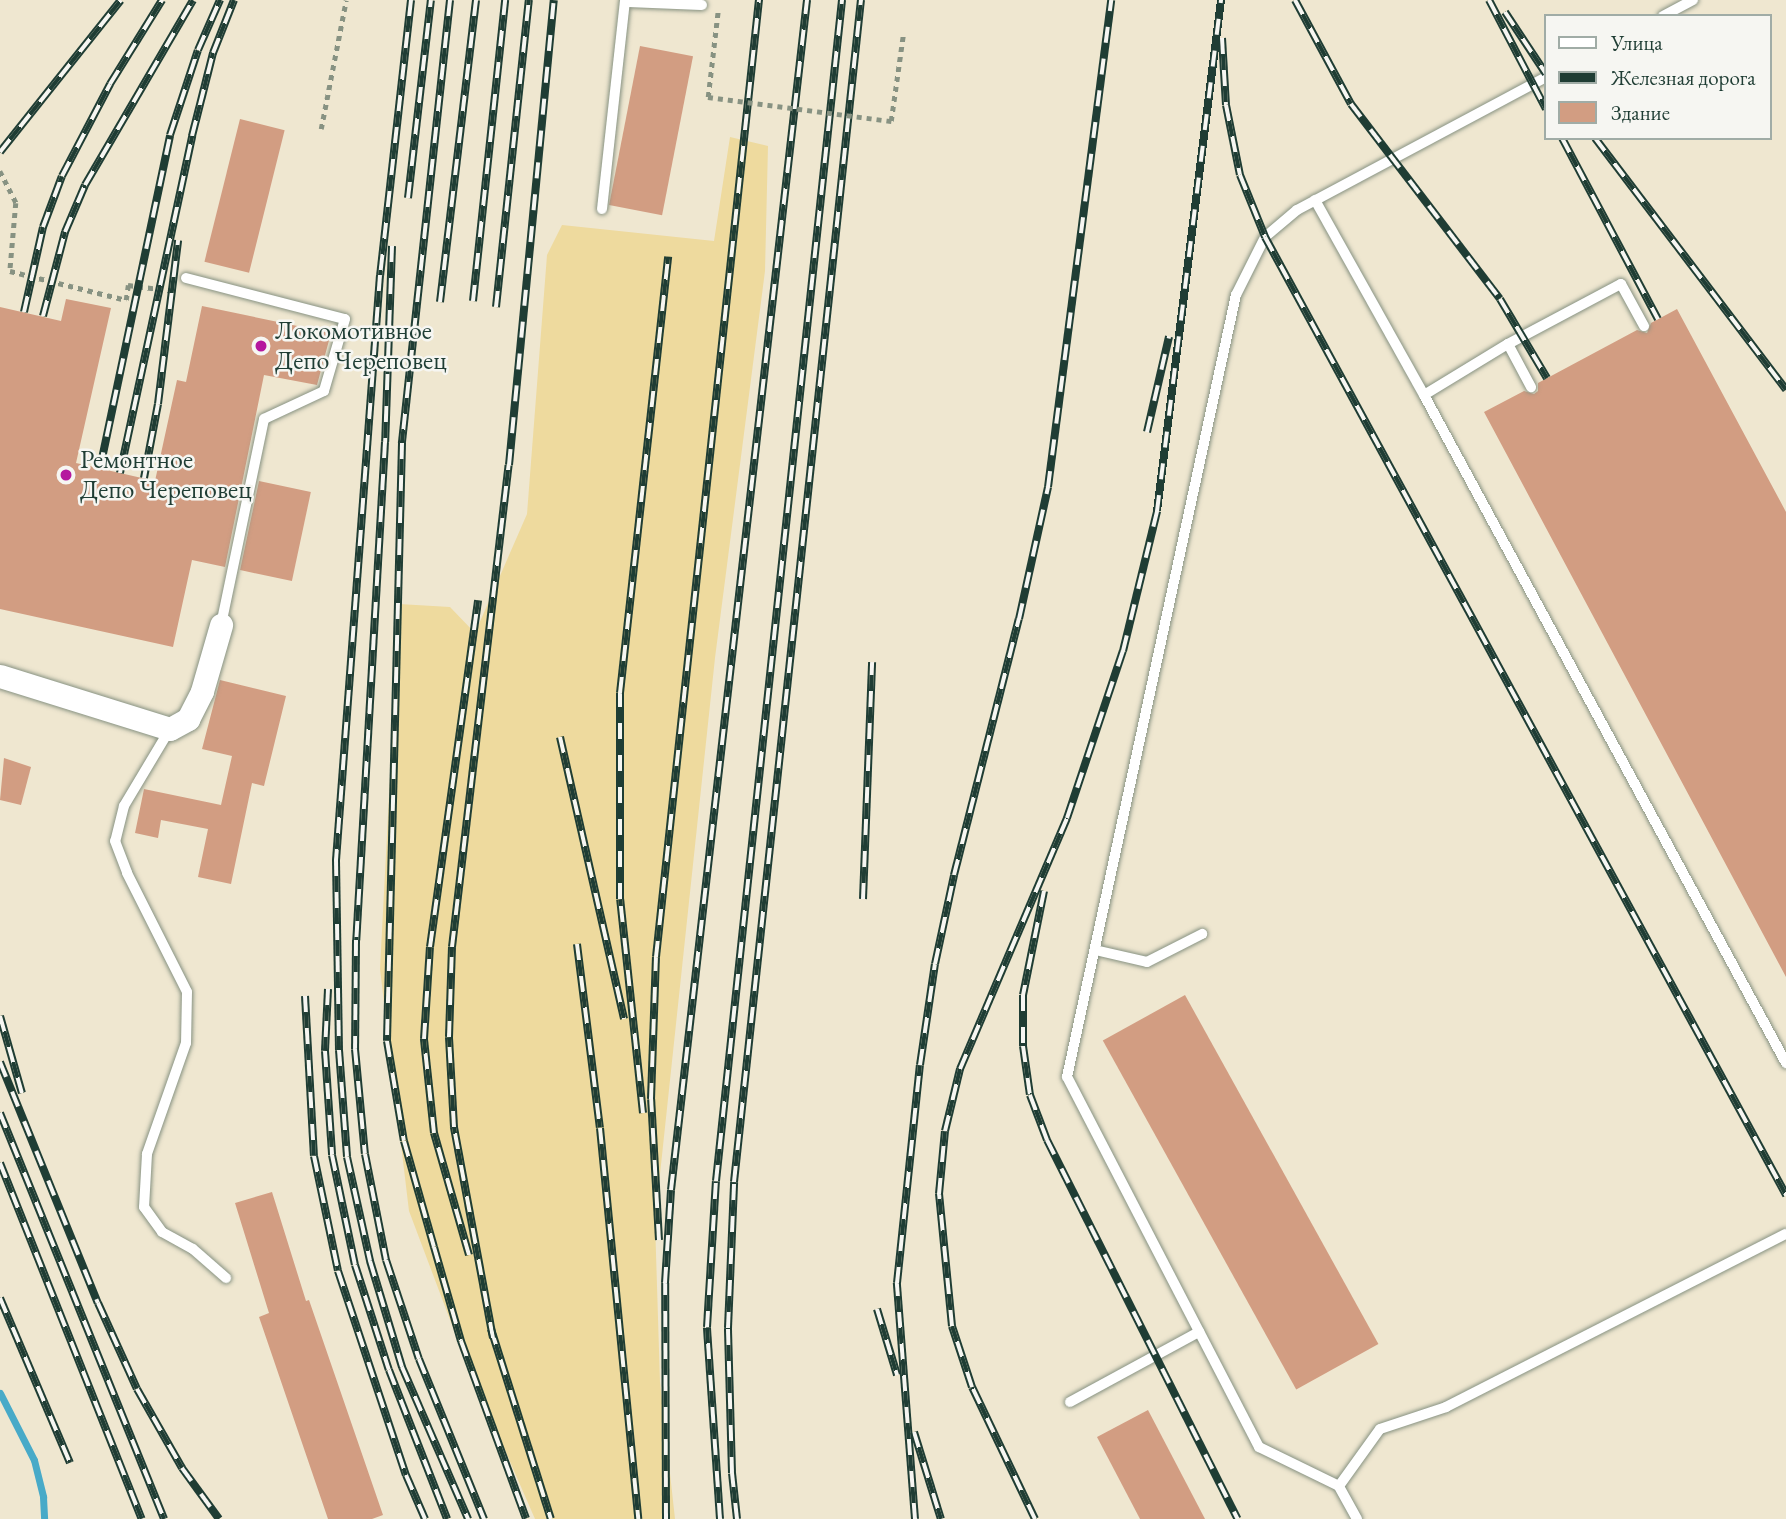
<!DOCTYPE html>
<meta charset="utf-8">
<style>
body{margin:0}
#map{position:relative;width:1786px;height:1519px;overflow:hidden;background:#efe7d0;font-family:"EB Garamond",serif}
div>[style]{position:absolute}
.sand>*{inset:0;background:#eeda9e}
.stream>*{height:7px;margin:-3.5px;padding:0 3.5px;transform-origin:3.5px;border-radius:3.5px;background:#48aac8}
.building>*{inset:0;background:#d29d82;transform-origin:0 0}
.path>*{height:4.5px;margin-top:-2.25px;transform-origin:0;background:repeating-linear-gradient(90deg,#879282 0 5px,transparent 0 10px)}
.roads{filter:drop-shadow(0 0 2px #879282) drop-shadow(0 0 2px #879282)}
.lane>*{height:10px;margin:-5px;padding:0 5px;transform-origin:5px;border-radius:5px;background:#fff}
.street>*{height:23px;margin:-11.5px;padding:0 11.5px;transform-origin:11.5px;border-radius:11.5px;background:#fff}
.rail>*{height:8px;margin-top:-4px;transform-origin:0;background:repeating-linear-gradient(90deg,#f6f6f2 0 16px,#1f3d34 0 32px);box-sizing:border-box;border-block:2px solid #1f3d34}
.path-bridge>*{height:4.5px;margin-top:-2.25px;transform-origin:0;background:repeating-linear-gradient(90deg,#879282 0 5px,transparent 0 10px)}
.dots>*{width:19px;height:19px;translate:-50% -50%;box-sizing:border-box;border:4px solid #f6f6f2;border-radius:50%}
span{translate:-50% -50%;white-space:nowrap;text-align:center;line-height:1.15;-webkit-text-stroke:5px #f6f6f2;paint-order:stroke}
.poi-label{font-size:26px;color:#1f3d34}
.left{translate:0 -50%;text-align:left}
.legend{position:absolute;left:1544px;top:14px;width:228px;height:126px;box-sizing:border-box;background:#f6f6f2;border:2px solid #a0aca6;margin:0;padding:9px 12px;list-style:none;font-size:21px;color:#1f3d34}
.legend li{display:flex;align-items:center;gap:14px;height:35px}
.legend b{width:35px;border:2px solid #a0aca6}
</style>
<div id="map">
<div class="sand">
<i style="clip-path:polygon(730px 137px,768px 146px,765px 271px,715px 658px,655px 1221px,660px 1382px,675px 1519px,535px 1519px,461px 1349px,409px 1211px,380px 969px,399px 604px,450px 607px,475px 633px,527px 514px,547px 255px,562px 225px,714px 241px)"></i>
</div>
<div class="stream">
<i style="left:0;top:1393px;width:75px;rotate:63.1deg"></i>
<i style="left:34px;top:1460px;width:38px;rotate:76deg"></i>
<i style="left:43px;top:1497px;width:22px;rotate:87deg"></i>
</div>
<div class="building">
<i style="left:640px;top:46px;width:54px;height:162px;rotate:11deg"></i>
<i style="left:240px;top:119px;width:46px;height:147px;rotate:14deg"></i>
<i style="clip-path:polygon(66px 299px,111px 308px,76px 463px,155px 481px,177px 380px,186px 382px,202px 306px,331px 333px,317px 385px,264px 375px,225px 567px,192px 560px,173px 647px,0 609px,0 307px,61px 321px)"></i>
<i style="clip-path:polygon(1677px 309px,1786px 512px,1786px 977px,1484px 412px,1524px 391px,1534px 394px,1538px 391px,1538px 383px,1637px 330px,1647px 333px,1651px 323px)"></i>
<i style="left:259px;top:481px;width:53px;height:91px;rotate:12deg"></i>
<i style="clip-path:polygon(220px 680px,286px 696px,264px 786px,252px 783px,231px 884px,198px 877px,208px 829px,161px 820px,158px 838px,135px 833px,144px 789px,221px 805px,232px 756px,202px 749px)"></i>
<i style="clip-path:polygon(4px 758px,31px 767px,21px 805px,0 800px)"></i>
<i style="left:1185px;top:995px;width:399px;height:94px;rotate:61deg"></i>
<i style="clip-path:polygon(272px 1192px,306px 1301px,309px 1300px,383px 1515px,372px 1519px,328px 1519px,259px 1317px,269px 1313px,235px 1203px)"></i>
<i style="clip-path:polygon(1148px 1410px,1205px 1519px,1140px 1519px,1097px 1437px)"></i>
</div>
<div class="path">
<i style="left:708px;top:97px;width:87px;rotate:-83.4deg"></i>
<i style="left:891px;top:121px;width:86px;rotate:-82deg"></i>
<i style="left:321px;top:129px;width:131px;rotate:-79deg"></i>
<i style="left:0;top:171px;width:36px;rotate:63deg"></i>
<i style="left:16px;top:203px;width:68px;rotate:95deg"></i>
<i style="left:10px;top:271px;width:120px;rotate:14deg"></i>
<i style="left:126px;top:300px;width:15px;rotate:-82deg"></i>
<i style="left:128px;top:285px;width:47px;rotate:7.3deg"></i>
</div>
<div class="roads">
<div class="lane">
<i style="left:627px;top:2px;width:75px;rotate:2.3deg"></i>
<i style="left:1663px;top:16px;width:34px;rotate:-28deg"></i>
<i style="left:1315px;top:200px;width:223px;rotate:60.8deg"></i>
<i style="left:1424px;top:395px;width:760px;rotate:61.55deg"></i>
<i style="left:602px;top:209px;width:210px;rotate:-83.7deg"></i>
<i style="left:186px;top:278px;width:164px;rotate:14.5deg"></i>
<i style="left:345px;top:319px;width:75px;rotate:106.3deg"></i>
<i style="left:324px;top:391px;width:66px;rotate:155deg"></i>
<i style="left:264px;top:419px;width:210px;rotate:101.8deg"></i>
<i style="left:1508px;top:344px;width:128px;rotate:-28deg"></i>
<i style="left:1621px;top:284px;width:48px;rotate:61.3deg"></i>
<i style="left:1424px;top:395px;width:98px;rotate:-31.3deg"></i>
<i style="left:1508px;top:344px;width:49px;rotate:61.9deg"></i>
<i style="left:170px;top:729px;width:90px;rotate:120.9deg"></i>
<i style="left:124px;top:806px;width:36px;rotate:104deg"></i>
<i style="left:115px;top:841px;width:34px;rotate:69deg"></i>
<i style="left:127px;top:873px;width:133px;rotate:63.2deg"></i>
<i style="left:187px;top:992px;width:51px;rotate:91.1deg"></i>
<i style="left:186px;top:1043px;width:118px;rotate:109.4deg"></i>
<i style="left:147px;top:1154px;width:53px;rotate:93.2deg"></i>
<i style="left:144px;top:1207px;width:31px;rotate:54deg"></i>
<i style="left:162px;top:1232px;width:35px;rotate:29deg"></i>
<i style="left:193px;top:1249px;width:44px;rotate:41.3deg"></i>
<i style="left:1095px;top:950px;width:53px;rotate:13deg"></i>
<i style="left:1147px;top:962px;width:62px;rotate:-27deg"></i>
<i style="left:1070px;top:1402px;width:147px;rotate:-28.5deg"></i>
<i style="left:1339px;top:1486px;width:70px;rotate:-54.3deg"></i>
<i style="left:1380px;top:1429px;width:70px;rotate:-18.4deg"></i>
<i style="left:1446px;top:1407px;width:381px;rotate:-27deg"></i>
<i style="left:1357px;top:1519px;width:38px;rotate:-119deg"></i>
<i style="left:1339px;top:1486px;width:89px;rotate:-154deg"></i>
<i style="left:1259px;top:1447px;width:417px;rotate:-117.4deg"></i>
<i style="left:1067px;top:1077px;width:800px;rotate:-77.81deg"></i>
<i style="left:1236px;top:295px;width:65px;rotate:-63.4deg"></i>
<i style="left:1265px;top:237px;width:42px;rotate:-40.2deg"></i>
<i style="left:1297px;top:210px;width:282px;rotate:-28.1deg"></i>
</div>
<div class="street">
<i style="left:0;top:676px;width:178px;rotate:17.3deg"></i>
<i style="left:170px;top:729px;width:21px;rotate:-29deg"></i>
<i style="left:188px;top:719px;width:31px;rotate:-63deg"></i>
<i style="left:202px;top:691px;width:69px;rotate:-73.9deg"></i>
</div>
</div>
<div class="rail">
<i style="left:411px;top:0;width:277px;rotate:96.4deg"></i>
<i style="left:380px;top:275px;width:587px;rotate:94.3deg"></i>
<i style="left:336px;top:860px;width:190px;rotate:89.1deg"></i>
<i style="left:339px;top:1050px;width:107px;rotate:85.7deg"></i>
<i style="left:347px;top:1157px;width:107px;rotate:77.5deg"></i>
<i style="left:370px;top:1261px;width:111px;rotate:73.2deg"></i>
<i style="left:402px;top:1367px;width:166px;rotate:66.5deg"></i>
<i style="left:450px;top:0;width:446px;rotate:96.2deg"></i>
<i style="left:402px;top:443px;width:598px;rotate:91.44deg"></i>
<i style="left:387px;top:1041px;width:101px;rotate:80.4deg"></i>
<i style="left:404px;top:1141px;width:110px;rotate:74.2deg"></i>
<i style="left:434px;top:1247px;width:98px;rotate:74deg"></i>
<i style="left:461px;top:1341px;width:189px;rotate:69.9deg"></i>
<i style="left:1295px;top:0;width:118px;rotate:61.7deg"></i>
<i style="left:1351px;top:104px;width:245px;rotate:52.6deg"></i>
<i style="left:1500px;top:299px;width:92px;rotate:59.3deg"></i>
<i style="left:1489px;top:0;width:123px;rotate:62.4deg"></i>
<i style="left:1505px;top:12px;width:74px;rotate:56.5deg"></i>
<i style="left:1222px;top:38px;width:67px;rotate:86.6deg"></i>
<i style="left:1226px;top:105px;width:71px;rotate:78.7deg"></i>
<i style="left:1240px;top:175px;width:67px;rotate:68deg"></i>
<i style="left:1265px;top:237px;width:1091px;rotate:61.46deg"></i>
<i style="left:1562px;top:138px;width:205px;rotate:62.1deg"></i>
<i style="left:1595px;top:138px;width:316px;rotate:52.8deg"></i>
<i style="left:0;top:152px;width:194px;rotate:-51.5deg"></i>
<i style="left:408px;top:198px;width:199px;rotate:-83.4deg"></i>
<i style="left:392px;top:246px;width:196px;rotate:92deg"></i>
<i style="left:385px;top:442px;width:499px;rotate:93.3deg"></i>
<i style="left:356px;top:940px;width:109px;rotate:90.5deg"></i>
<i style="left:355px;top:1049px;width:105px;rotate:84.6deg"></i>
<i style="left:365px;top:1154px;width:108px;rotate:78.8deg"></i>
<i style="left:386px;top:1260px;width:104px;rotate:71.6deg"></i>
<i style="left:419px;top:1359px;width:173px;rotate:67.9deg"></i>
<i style="left:473px;top:301px;width:303px;rotate:-83.9deg"></i>
<i style="left:440px;top:302px;width:304px;rotate:-83.2deg"></i>
<i style="left:496px;top:307px;width:309px;rotate:-83.9deg"></i>
<i style="left:24px;top:312px;width:87px;rotate:-77.4deg"></i>
<i style="left:43px;top:227px;width:54px;rotate:-69.6deg"></i>
<i style="left:62px;top:176px;width:104px;rotate:-62.4deg"></i>
<i style="left:110px;top:84px;width:99px;rotate:-58.2deg"></i>
<i style="left:43px;top:316px;width:87px;rotate:-75.3deg"></i>
<i style="left:65px;top:232px;width:51px;rotate:-66.9deg"></i>
<i style="left:85px;top:185px;width:214px;rotate:-59.7deg"></i>
<i style="left:1147px;top:432px;width:98px;rotate:-77deg"></i>
<i style="left:100px;top:468px;width:340px;rotate:-78.1deg"></i>
<i style="left:170px;top:135px;width:89px;rotate:-71.8deg"></i>
<i style="left:198px;top:50px;width:55px;rotate:-66.3deg"></i>
<i style="left:120px;top:473px;width:345px;rotate:-77.9deg"></i>
<i style="left:192px;top:136px;width:86px;rotate:-75.8deg"></i>
<i style="left:213px;top:53px;width:57px;rotate:-68.4deg"></i>
<i style="left:144px;top:478px;width:75px;rotate:-79.3deg"></i>
<i style="left:158px;top:404px;width:165px;rotate:-83deg"></i>
<i style="left:560px;top:737px;width:289px;rotate:77.2deg"></i>
<i style="left:1044px;top:891px;width:106px;rotate:101.4deg"></i>
<i style="left:1023px;top:995px;width:51px;rotate:90deg"></i>
<i style="left:1023px;top:1046px;width:49px;rotate:81.9deg"></i>
<i style="left:1030px;top:1095px;width:48px;rotate:69.3deg"></i>
<i style="left:1047px;top:1140px;width:424px;rotate:63.3deg"></i>
<i style="left:863px;top:899px;width:237px;rotate:-87.8deg"></i>
<i style="left:577px;top:944px;width:185px;rotate:82.9deg"></i>
<i style="left:600px;top:1128px;width:393px;rotate:84.4deg"></i>
<i style="left:328px;top:989px;width:62px;rotate:92.8deg"></i>
<i style="left:325px;top:1051px;width:104px;rotate:86.1deg"></i>
<i style="left:332px;top:1155px;width:112px;rotate:78.2deg"></i>
<i style="left:355px;top:1265px;width:110px;rotate:72.1deg"></i>
<i style="left:389px;top:1370px;width:160px;rotate:68.7deg"></i>
<i style="left:305px;top:996px;width:160px;rotate:86.8deg"></i>
<i style="left:314px;top:1156px;width:117px;rotate:78.2deg"></i>
<i style="left:338px;top:1271px;width:215px;rotate:71.6deg"></i>
<i style="left:406px;top:1475px;width:48px;rotate:66.6deg"></i>
<i style="left:0;top:1016px;width:80px;rotate:74.1deg"></i>
<i style="left:0;top:1062px;width:260px;rotate:67.9deg"></i>
<i style="left:98px;top:1303px;width:94px;rotate:65.6deg"></i>
<i style="left:137px;top:1389px;width:91px;rotate:60.3deg"></i>
<i style="left:182px;top:1468px;width:63px;rotate:54deg"></i>
<i style="left:0;top:1113px;width:438px;rotate:68deg"></i>
<i style="left:643px;top:1113px;width:215px;rotate:-96.1deg"></i>
<i style="left:620px;top:899px;width:206px;rotate:-90deg"></i>
<i style="left:620px;top:693px;width:439px;rotate:-83.7deg"></i>
<i style="left:0;top:1163px;width:383px;rotate:68.3deg"></i>
<i style="left:659px;top:1240px;width:141px;rotate:-93.2deg"></i>
<i style="left:651px;top:1099px;width:142px;rotate:-88deg"></i>
<i style="left:656px;top:957px;width:963px;rotate:-83.86deg"></i>
<i style="left:469px;top:1255px;width:127px;rotate:-106deg"></i>
<i style="left:434px;top:1133px;width:95px;rotate:-96.1deg"></i>
<i style="left:424px;top:1039px;width:92px;rotate:-86.3deg"></i>
<i style="left:430px;top:947px;width:350px;rotate:-82.1deg"></i>
<i style="left:0;top:1298px;width:179px;rotate:67deg"></i>
<i style="left:877px;top:1309px;width:69px;rotate:73.1deg"></i>
<i style="left:491px;top:1329px;width:199px;rotate:72.5deg"></i>
<i style="left:493px;top:1338px;width:215px;rotate:-100.5deg"></i>
<i style="left:454px;top:1127px;width:90px;rotate:-93.2deg"></i>
<i style="left:449px;top:1037px;width:90px;rotate:-88.1deg"></i>
<i style="left:452px;top:947px;width:485px;rotate:-83.3deg"></i>
<i style="left:509px;top:465px;width:467px;rotate:-84.5deg"></i>
<i style="left:914px;top:1432px;width:91px;rotate:72.8deg"></i>
<i style="left:666px;top:1519px;width:236px;rotate:-90.2deg"></i>
<i style="left:665px;top:1283px;width:93px;rotate:-86.3deg"></i>
<i style="left:671px;top:1190px;width:1198px;rotate:-83.48deg"></i>
<i style="left:720px;top:1519px;width:192px;rotate:-93.9deg"></i>
<i style="left:707px;top:1327px;width:146px;rotate:-86.5deg"></i>
<i style="left:716px;top:1181px;width:1188px;rotate:-83.91deg"></i>
<i style="left:737px;top:1519px;width:46px;rotate:-96.2deg"></i>
<i style="left:732px;top:1473px;width:145px;rotate:-91.6deg"></i>
<i style="left:728px;top:1328px;width:146px;rotate:-87.6deg"></i>
<i style="left:734px;top:1182px;width:1189px;rotate:-83.87deg"></i>
<i style="left:915px;top:1519px;width:237px;rotate:-94.4deg"></i>
<i style="left:897px;top:1283px;width:219px;rotate:-84deg"></i>
<i style="left:920px;top:1065px;width:102px;rotate:-81.6deg"></i>
<i style="left:935px;top:964px;width:91px;rotate:-77.9deg"></i>
<i style="left:954px;top:875px;width:264px;rotate:-75.8deg"></i>
<i style="left:1019px;top:619px;width:135px;rotate:-77.6deg"></i>
<i style="left:1048px;top:487px;width:491px;rotate:-82.6deg"></i>
<i style="left:1035px;top:1519px;width:146px;rotate:-115.5deg"></i>
<i style="left:972px;top:1387px;width:64px;rotate:-108.2deg"></i>
<i style="left:952px;top:1326px;width:133px;rotate:-95.6deg"></i>
<i style="left:939px;top:1194px;width:63px;rotate:-84.6deg"></i>
<i style="left:945px;top:1131px;width:64px;rotate:-76.4deg"></i>
<i style="left:960px;top:1069px;width:273px;rotate:-66.9deg"></i>
<i style="left:1067px;top:818px;width:176px;rotate:-71.5deg"></i>
<i style="left:1123px;top:651px;width:144px;rotate:-76.3deg"></i>
<i style="left:1157px;top:511px;width:515px;rotate:-82.86deg"></i>
</div>
<div class="path-bridge">
<i style="left:708px;top:97px;width:185px;rotate:7.5deg"></i>
</div>
<div class="dots">
<i style="left:261px;top:346px;background:#b5179e"></i>
<i style="left:66px;top:475px;background:#b5179e"></i>
</div>
<div class="poi-label">
<span class="left" style="left:275px;top:346px">Локомотивное<br>Депо Череповец</span>
<span class="left" style="left:80px;top:475px">Ремонтное<br>Депо Череповец</span>
</div>
<ul class="legend">
<li><b style="height:9px;background:#fff"></b>Улица</li>
<li><b style="height:9px;background:#1f3d34"></b>Железная дорога</li>
<li><b style="height:19px;background:#d29d82"></b>Здание</li>
</ul>
</div>
